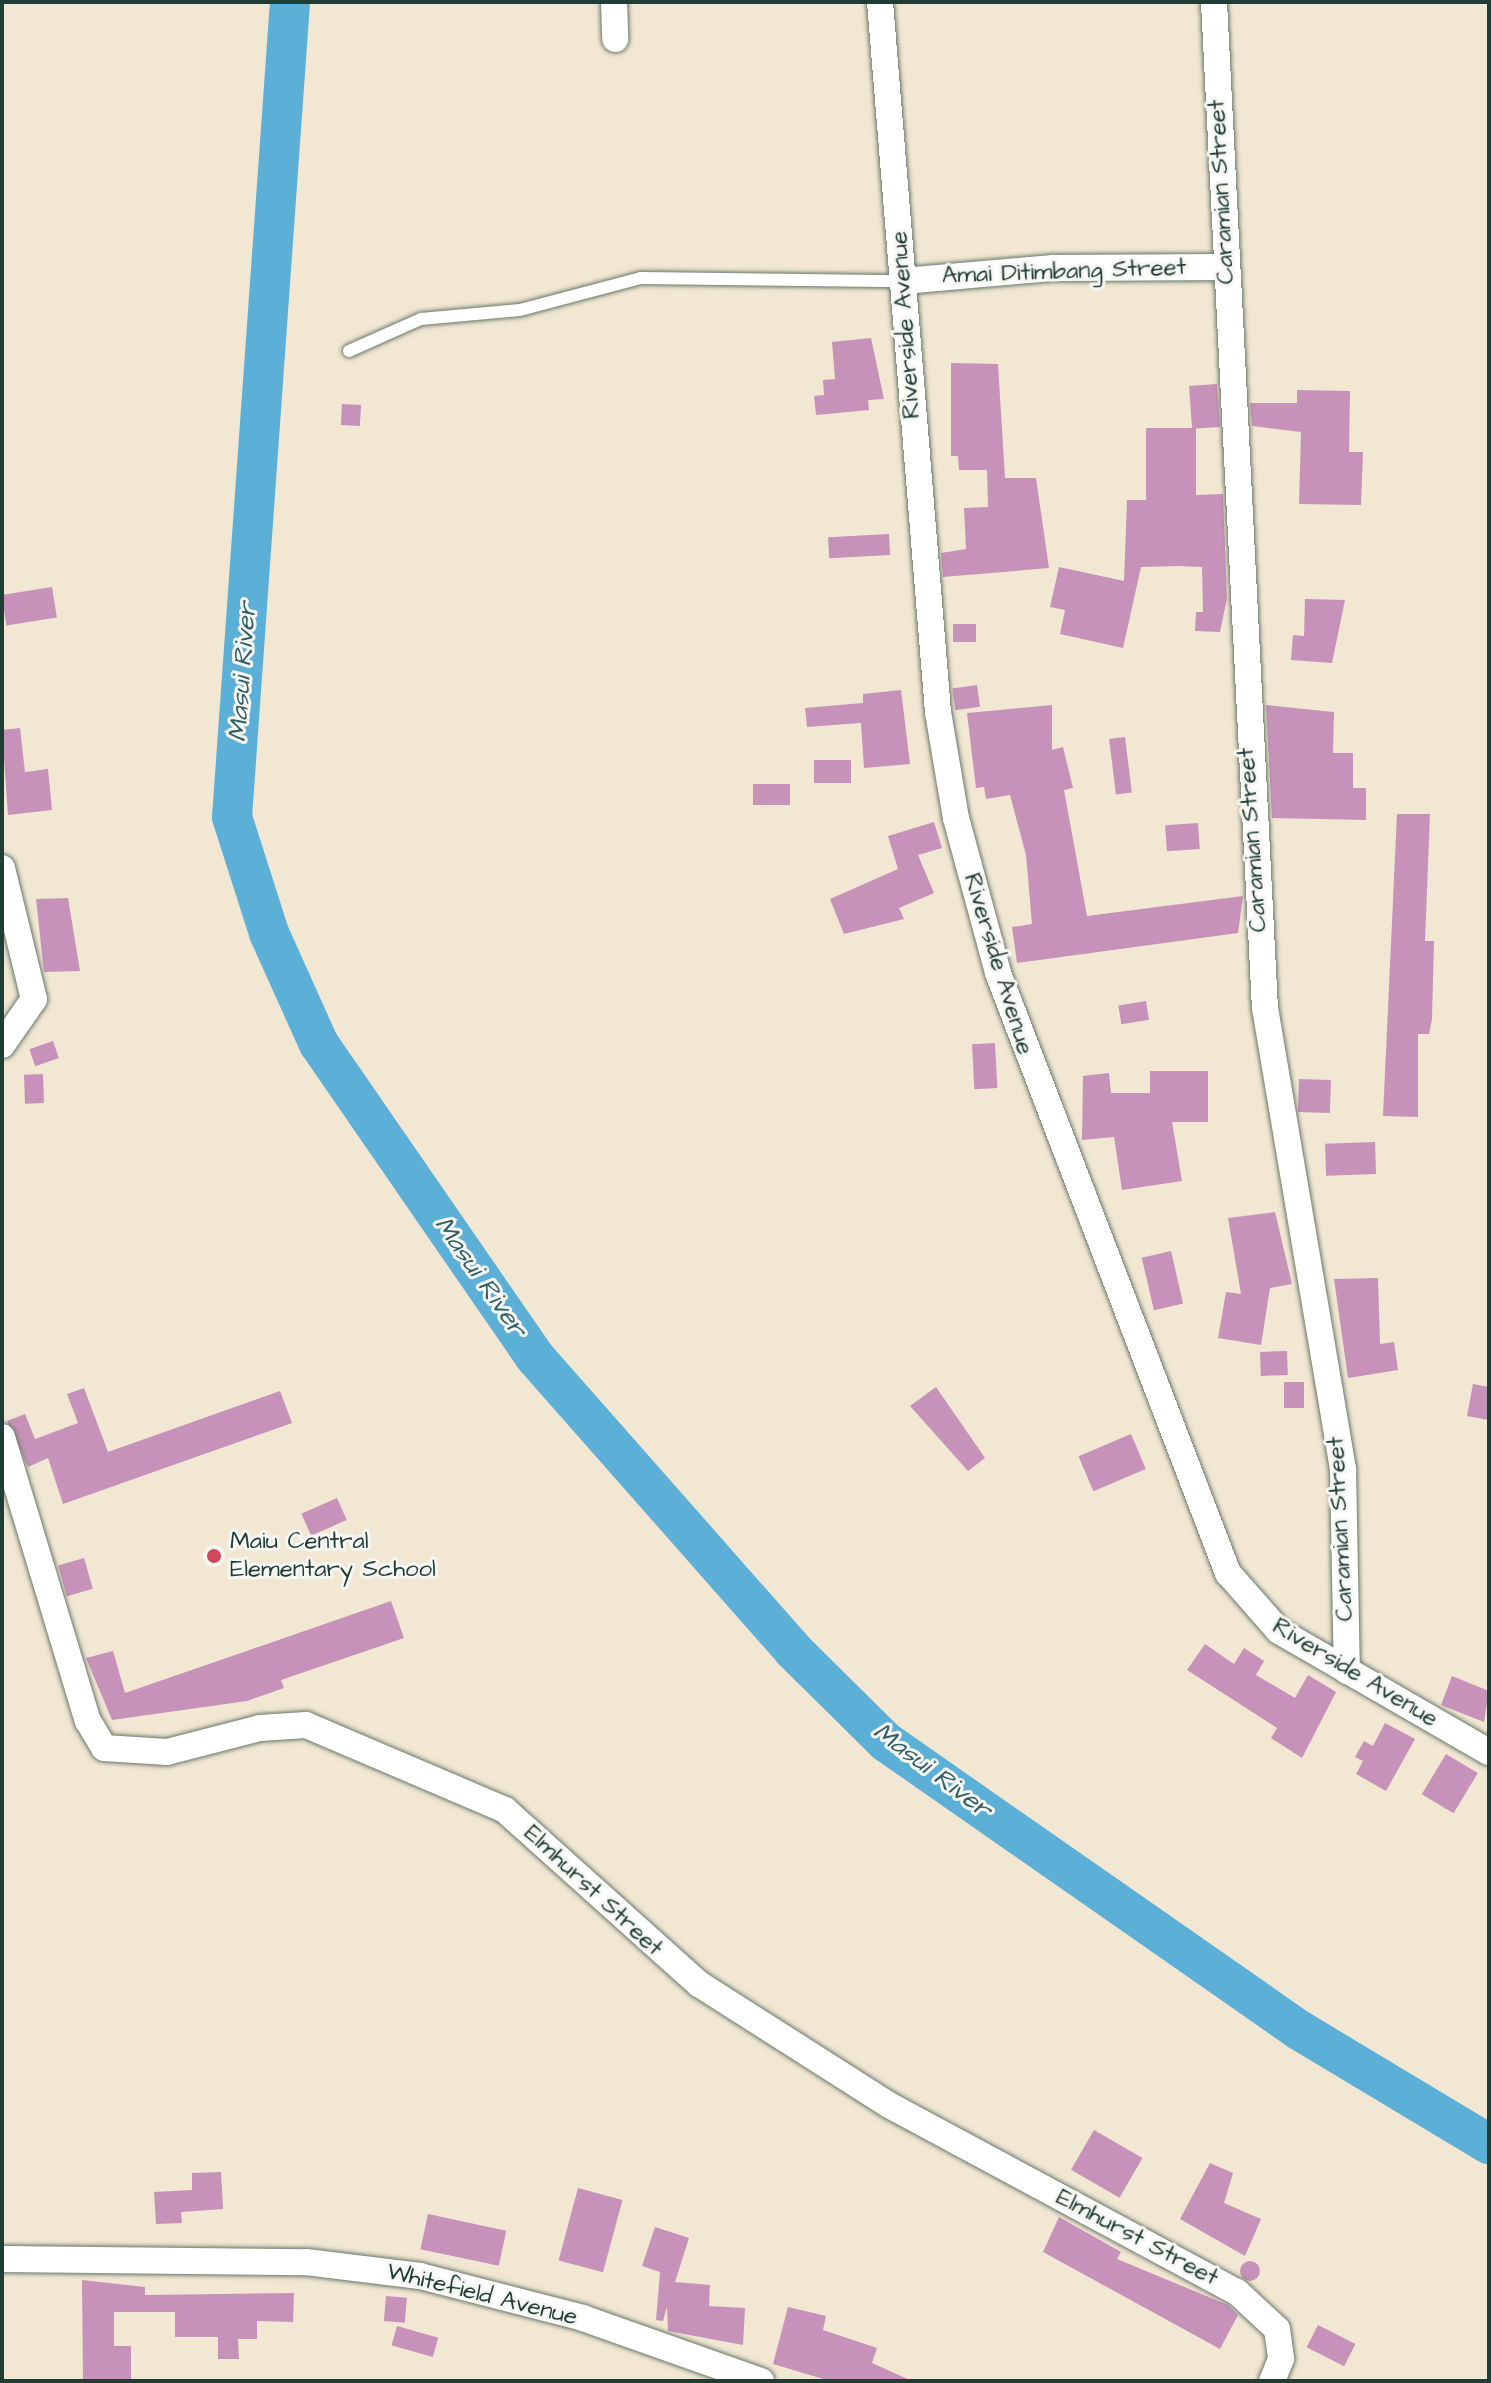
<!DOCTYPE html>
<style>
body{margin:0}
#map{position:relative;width:1491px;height:2383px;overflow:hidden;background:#f1e7d2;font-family:"Architects Daughter",sans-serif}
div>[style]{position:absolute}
.river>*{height:40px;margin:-20px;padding:0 20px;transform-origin:20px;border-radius:20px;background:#5cafd7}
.building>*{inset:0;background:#c792b9;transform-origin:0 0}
.round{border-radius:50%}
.roads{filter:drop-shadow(0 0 2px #68786b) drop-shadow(0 0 2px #68786b)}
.service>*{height:12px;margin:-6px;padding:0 6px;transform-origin:6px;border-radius:6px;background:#fff}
.minor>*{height:26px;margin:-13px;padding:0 13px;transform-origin:13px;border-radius:13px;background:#fff}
.dots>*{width:22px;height:22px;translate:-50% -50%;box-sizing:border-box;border:4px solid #f6f6f2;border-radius:50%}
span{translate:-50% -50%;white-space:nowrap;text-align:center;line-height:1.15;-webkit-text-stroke:6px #f6f6f2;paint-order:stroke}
.street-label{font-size:24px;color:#1f3d34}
.poi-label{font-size:24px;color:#1f3d34}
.left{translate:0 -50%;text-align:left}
.water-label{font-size:26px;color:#315f65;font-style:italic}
.frame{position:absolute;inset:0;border:4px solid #1f3d34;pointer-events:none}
</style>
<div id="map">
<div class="river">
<i style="left:290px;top:2px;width:817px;rotate:94.07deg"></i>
<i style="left:232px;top:817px;width:122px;rotate:72.3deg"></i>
<i style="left:269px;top:933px;width:122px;rotate:65.8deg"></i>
<i style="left:319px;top:1044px;width:379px;rotate:55.4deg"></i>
<i style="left:534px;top:1356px;width:392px;rotate:48.6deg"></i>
<i style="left:793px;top:1650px;width:131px;rotate:44.7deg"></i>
<i style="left:886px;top:1742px;width:504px;rotate:34.89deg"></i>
<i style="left:1299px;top:2030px;width:222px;rotate:31deg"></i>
</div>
<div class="building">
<i style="clip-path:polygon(871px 338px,884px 399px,868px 400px,869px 410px,816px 415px,814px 396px,824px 395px,823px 380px,835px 379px,832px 342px)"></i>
<i style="clip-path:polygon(951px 363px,998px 364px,1005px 478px,1036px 478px,1049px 568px,943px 577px,941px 553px,966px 549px,964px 508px,988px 507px,987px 470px,959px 470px,958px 456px,951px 456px)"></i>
<i style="left:1217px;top:384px;width:43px;height:28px;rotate:86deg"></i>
<i style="clip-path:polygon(1297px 390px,1350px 391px,1349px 452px,1363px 452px,1361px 505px,1299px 504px,1301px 432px,1252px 426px,1250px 403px,1297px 403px)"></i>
<i style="left:342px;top:404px;width:19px;height:21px;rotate:3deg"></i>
<i style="clip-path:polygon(1146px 428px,1196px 428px,1196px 495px,1223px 494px,1227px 598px,1220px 632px,1195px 631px,1196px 612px,1203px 612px,1202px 567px,1178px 566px,1141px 567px,1123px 648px,1060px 634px,1065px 610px,1050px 607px,1059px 567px,1124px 581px,1127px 500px,1146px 500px)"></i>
<i style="left:889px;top:534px;width:21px;height:61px;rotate:87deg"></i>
<i style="left:52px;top:587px;width:31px;height:51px;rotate:81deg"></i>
<i style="clip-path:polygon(1305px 599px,1345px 600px,1332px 663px,1291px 660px,1293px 635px,1304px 636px)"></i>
<i style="left:953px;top:624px;width:23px;height:18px"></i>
<i style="left:977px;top:685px;width:22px;height:25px;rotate:82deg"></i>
<i style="clip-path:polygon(901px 690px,910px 764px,864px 768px,861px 723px,807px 727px,805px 708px,863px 703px,863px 694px)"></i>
<i style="clip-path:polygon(1052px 705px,1052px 750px,1063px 747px,1073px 788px,1064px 790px,1087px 916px,1243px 896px,1238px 933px,1017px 963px,1012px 927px,1032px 924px,1026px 855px,1010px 795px,986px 799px,984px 787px,976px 788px,967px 713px)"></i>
<i style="clip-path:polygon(1266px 705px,1334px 712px,1333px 753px,1353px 753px,1353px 788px,1366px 788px,1366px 820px,1272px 818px)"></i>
<i style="clip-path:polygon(20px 728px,25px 772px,48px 769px,52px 810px,8px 815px,2px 730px)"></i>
<i style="left:1125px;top:737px;width:56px;height:16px;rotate:83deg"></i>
<i style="left:814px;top:760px;width:37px;height:23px"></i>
<i style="left:753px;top:784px;width:37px;height:21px"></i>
<i style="clip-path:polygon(1397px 814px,1430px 814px,1425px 941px,1434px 941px,1432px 1019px,1429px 1034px,1418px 1034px,1418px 1117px,1383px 1116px)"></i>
<i style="clip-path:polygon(934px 822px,942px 848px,918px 855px,934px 893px,899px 908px,904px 919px,844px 934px,830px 899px,898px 869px,888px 836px)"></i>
<i style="left:1198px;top:823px;width:26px;height:33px;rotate:86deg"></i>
<i style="clip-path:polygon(68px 898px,80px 971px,44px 972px,36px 899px)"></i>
<i style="left:1146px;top:1001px;width:19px;height:28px;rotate:81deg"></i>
<i style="left:53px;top:1041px;width:18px;height:25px;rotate:71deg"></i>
<i style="left:995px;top:1043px;width:45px;height:23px;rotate:87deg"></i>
<i style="clip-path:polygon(1150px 1071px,1208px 1071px,1208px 1122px,1172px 1122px,1182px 1181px,1122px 1190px,1114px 1137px,1082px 1140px,1083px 1076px,1109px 1073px,1111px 1093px,1150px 1093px)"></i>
<i style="left:43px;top:1074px;width:29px;height:19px;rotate:88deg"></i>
<i style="left:1299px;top:1079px;width:32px;height:33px;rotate:2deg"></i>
<i style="left:1375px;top:1142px;width:32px;height:50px;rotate:88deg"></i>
<i style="clip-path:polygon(1275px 1212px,1292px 1284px,1270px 1288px,1261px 1345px,1218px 1338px,1226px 1292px,1241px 1294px,1228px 1218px)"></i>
<i style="left:1171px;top:1251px;width:54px;height:30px;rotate:77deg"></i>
<i style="clip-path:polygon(1378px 1278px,1380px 1344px,1394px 1342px,1398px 1370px,1348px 1378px,1334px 1279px)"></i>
<i style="left:1287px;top:1351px;width:24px;height:27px;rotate:88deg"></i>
<i style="left:1284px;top:1382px;width:20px;height:26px"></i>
<i style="clip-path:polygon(1473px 1384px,1489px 1387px,1489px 1420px,1467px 1416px)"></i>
<i style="clip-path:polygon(936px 1387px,985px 1458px,968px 1471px,910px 1406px)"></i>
<i style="clip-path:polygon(84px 1388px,108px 1452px,280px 1391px,292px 1423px,63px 1504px,48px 1458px,28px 1467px,7px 1421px,25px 1414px,35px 1439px,78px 1423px,67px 1394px)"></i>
<i style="left:1131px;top:1434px;width:38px;height:57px;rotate:67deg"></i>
<i style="left:337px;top:1498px;width:24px;height:39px;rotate:66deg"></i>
<i style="left:84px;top:1558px;width:32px;height:27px;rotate:74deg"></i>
<i style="clip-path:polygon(391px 1601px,404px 1638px,281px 1680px,284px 1688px,247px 1701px,112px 1720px,86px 1658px,113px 1651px,125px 1693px)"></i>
<i style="clip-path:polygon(1205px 1644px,1234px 1664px,1244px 1648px,1264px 1661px,1256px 1675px,1295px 1698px,1308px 1675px,1336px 1692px,1302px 1758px,1271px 1738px,1277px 1728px,1187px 1670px)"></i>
<i style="clip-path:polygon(1452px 1676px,1489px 1691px,1484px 1722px,1441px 1705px)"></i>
<i style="clip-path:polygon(1385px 1723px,1415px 1739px,1386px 1791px,1356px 1774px,1363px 1761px,1355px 1757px,1364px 1741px,1373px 1746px)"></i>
<i style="left:1446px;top:1754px;width:37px;height:47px;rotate:31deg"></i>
<i style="left:1094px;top:2130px;width:56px;height:46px;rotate:30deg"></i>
<i style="clip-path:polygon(1210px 2163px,1233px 2173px,1224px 2203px,1261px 2219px,1245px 2256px,1180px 2219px)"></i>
<i style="clip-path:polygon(221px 2172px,223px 2209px,181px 2212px,182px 2223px,156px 2224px,154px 2192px,192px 2190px,192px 2173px)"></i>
<i style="left:578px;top:2188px;width:46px;height:75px;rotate:15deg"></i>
<i style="left:428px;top:2214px;width:80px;height:36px;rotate:12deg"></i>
<i style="clip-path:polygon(1059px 2217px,1121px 2252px,1117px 2259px,1228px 2305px,1238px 2315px,1220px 2349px,1043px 2252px)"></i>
<i style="clip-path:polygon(655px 2227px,689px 2238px,675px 2282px,710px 2285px,709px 2306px,745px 2308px,743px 2345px,668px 2331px,667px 2307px,663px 2321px,656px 2320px,660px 2272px,642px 2266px)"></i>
<i class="round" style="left:1240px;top:2261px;width:20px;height:20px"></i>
<i style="clip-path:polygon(82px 2280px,145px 2287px,145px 2295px,294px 2293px,293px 2322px,257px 2321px,257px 2339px,238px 2339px,239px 2359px,218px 2359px,218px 2337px,175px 2337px,175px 2312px,114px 2312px,114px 2346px,131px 2346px,131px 2381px,83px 2381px)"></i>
<i style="left:386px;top:2296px;width:21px;height:25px;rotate:5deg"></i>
<i style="clip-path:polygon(788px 2307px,826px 2316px,823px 2330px,877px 2348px,872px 2363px,912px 2381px,830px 2381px,773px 2364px)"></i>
<i style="left:1318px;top:2325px;width:42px;height:25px;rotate:27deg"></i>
<i style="left:397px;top:2326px;width:43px;height:20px;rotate:16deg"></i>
</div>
<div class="roads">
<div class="service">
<i style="left:349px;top:351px;width:79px;rotate:-24deg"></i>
<i style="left:421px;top:319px;width:99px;rotate:-5.2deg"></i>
<i style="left:520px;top:310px;width:125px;rotate:-14.8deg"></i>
<i style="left:641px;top:278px;width:262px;rotate:0.7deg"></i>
</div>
<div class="minor">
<i style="left:614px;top:2px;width:37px;rotate:88deg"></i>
<i style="left:880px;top:2px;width:712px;rotate:85.33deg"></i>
<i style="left:938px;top:712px;width:108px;rotate:80.4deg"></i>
<i style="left:956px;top:818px;width:161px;rotate:74.8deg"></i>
<i style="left:998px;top:973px;width:643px;rotate:69.03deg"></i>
<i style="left:1228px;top:1573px;width:77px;rotate:48.7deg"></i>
<i style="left:1279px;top:1631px;width:242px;rotate:30deg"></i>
<i style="left:1214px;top:2px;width:1007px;rotate:87.1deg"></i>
<i style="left:1265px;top:1008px;width:468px;rotate:80.4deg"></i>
<i style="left:1343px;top:1469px;width:202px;rotate:88.9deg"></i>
<i style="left:903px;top:281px;width:151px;rotate:-5deg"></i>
<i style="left:1053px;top:268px;width:173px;rotate:-0.3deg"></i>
<i style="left:2px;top:868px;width:135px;rotate:76.3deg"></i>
<i style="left:34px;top:999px;width:56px;rotate:124.8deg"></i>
<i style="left:2px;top:1437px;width:297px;rotate:73.2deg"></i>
<i style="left:88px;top:1721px;width:31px;rotate:59deg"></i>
<i style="left:104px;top:1748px;width:63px;rotate:3.6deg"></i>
<i style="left:167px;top:1752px;width:96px;rotate:-14.5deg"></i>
<i style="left:260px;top:1728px;width:46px;rotate:-3.7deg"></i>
<i style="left:306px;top:1725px;width:216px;rotate:23.1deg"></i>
<i style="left:505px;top:1810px;width:261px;rotate:41.9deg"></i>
<i style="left:699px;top:1984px;width:225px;rotate:32.5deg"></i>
<i style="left:889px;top:2105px;width:395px;rotate:28.3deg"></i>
<i style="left:1237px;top:2292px;width:54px;rotate:42.8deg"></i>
<i style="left:1277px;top:2329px;width:30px;rotate:82deg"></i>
<i style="left:1281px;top:2359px;width:24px;rotate:112deg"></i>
<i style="left:2px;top:2259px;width:304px;rotate:0.6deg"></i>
<i style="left:306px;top:2262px;width:115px;rotate:7deg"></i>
<i style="left:420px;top:2276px;width:168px;rotate:14.4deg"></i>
<i style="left:583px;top:2318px;width:189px;rotate:19.5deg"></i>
</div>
</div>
<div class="dots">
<i style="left:214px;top:1556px;background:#d1495b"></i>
</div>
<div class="street-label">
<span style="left:1222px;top:192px;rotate:-93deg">Caramian Street</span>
<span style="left:1064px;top:272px;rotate:-2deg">Amai Ditimbang Street</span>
<span style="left:906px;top:325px;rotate:-94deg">Riverside Avenue</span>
<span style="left:1253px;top:840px;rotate:-94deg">Caramian Street</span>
<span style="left:998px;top:964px;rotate:73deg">Riverside Avenue</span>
<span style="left:1341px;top:1529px;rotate:-93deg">Caramian Street</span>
<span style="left:1355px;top:1673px;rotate:31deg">Riverside Avenue</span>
<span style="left:593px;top:1891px;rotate:43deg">Elmhurst Street</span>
<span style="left:1137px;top:2238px;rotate:28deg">Elmhurst Street</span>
<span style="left:482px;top:2295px;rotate:14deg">Whitefield Avenue</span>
</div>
<div class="poi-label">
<span class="left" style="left:230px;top:1556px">Maiu Central<br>Elementary School</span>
</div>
<div class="water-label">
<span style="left:243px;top:672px;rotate:-86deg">Masui River</span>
<span style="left:480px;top:1277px;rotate:55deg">Masui River</span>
<span style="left:932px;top:1771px;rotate:37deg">Masui River</span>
</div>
<div class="frame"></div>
</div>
